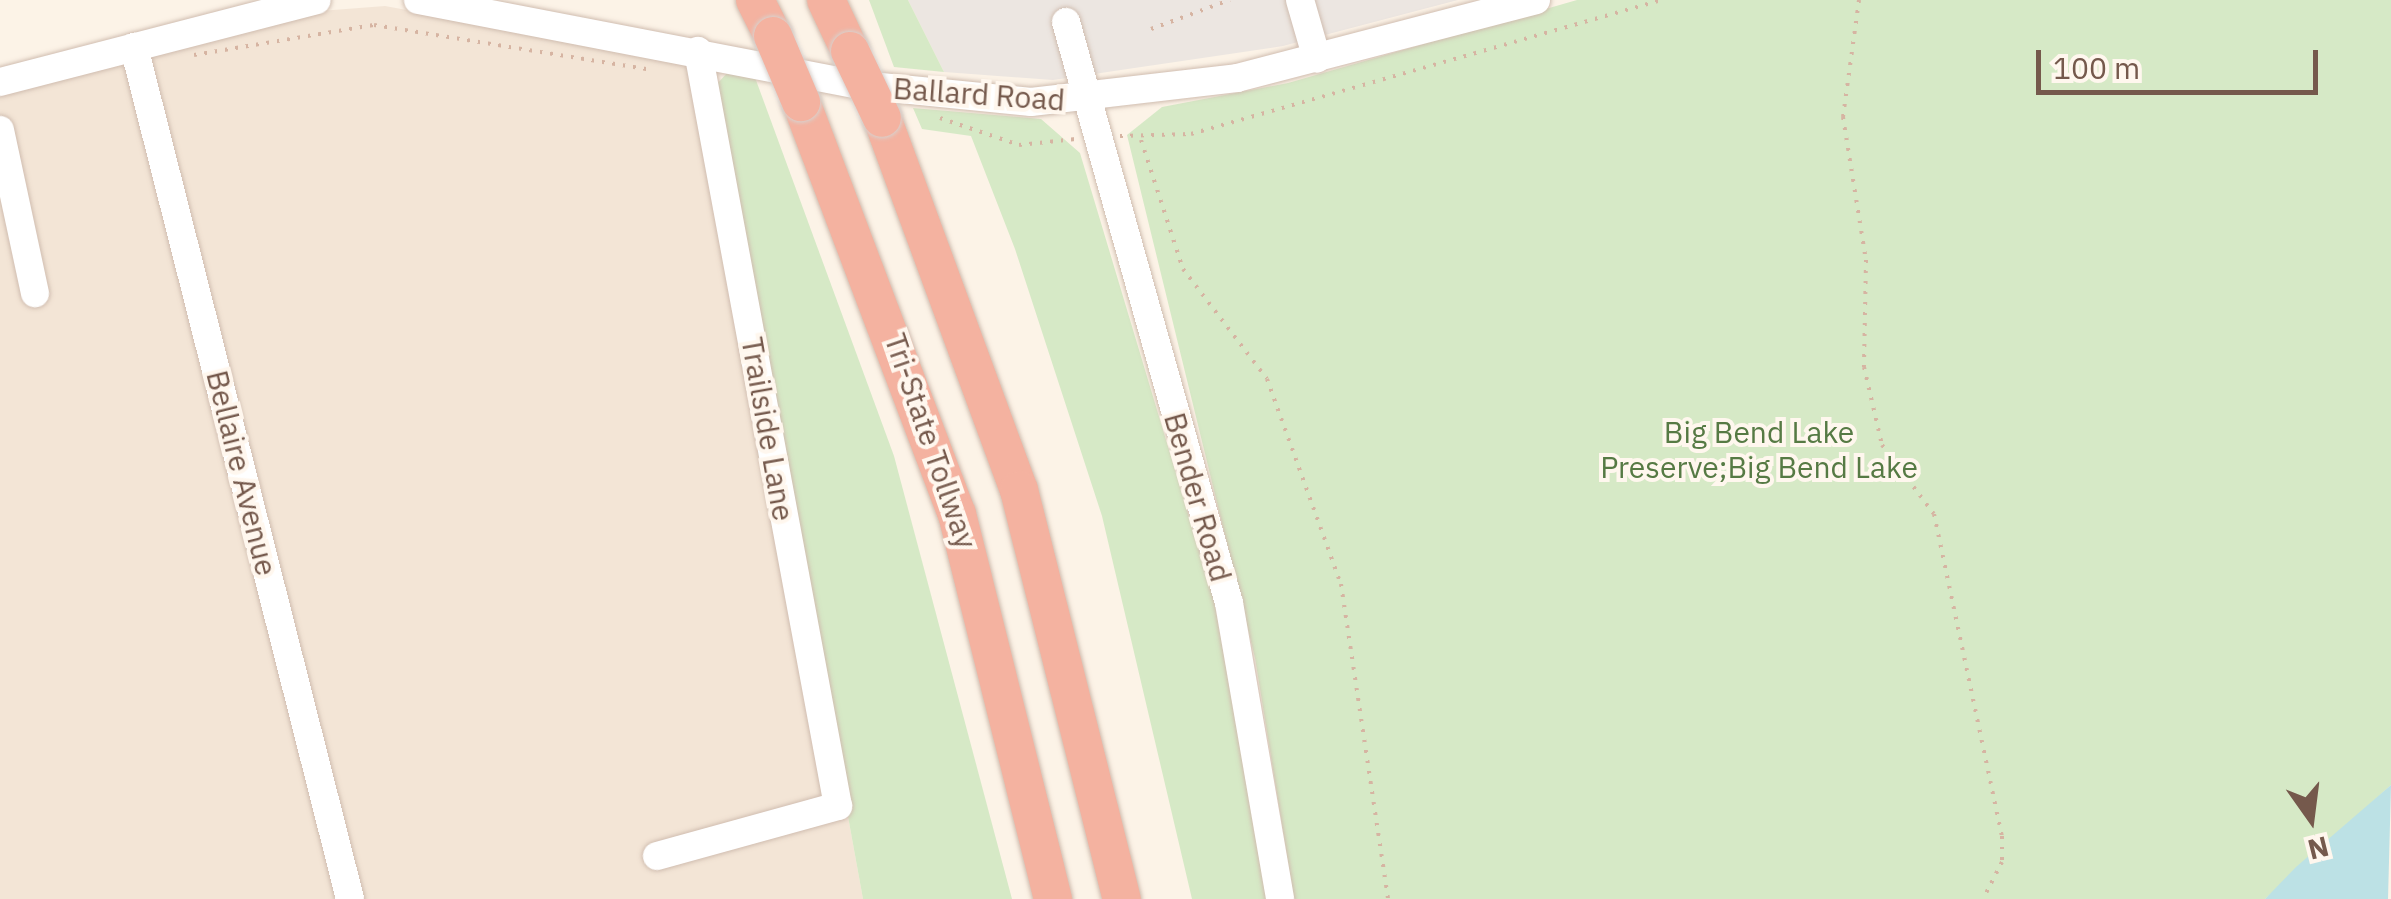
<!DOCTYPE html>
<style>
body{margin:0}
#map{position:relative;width:2391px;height:899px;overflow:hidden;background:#fcf3e7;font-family:"IBM Plex Sans",sans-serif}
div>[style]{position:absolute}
.residential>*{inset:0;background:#f3e5d6}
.industrial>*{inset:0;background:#ece6e1}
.green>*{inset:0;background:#d6e9c6}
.water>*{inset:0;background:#bce1e5}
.path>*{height:4px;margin-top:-2px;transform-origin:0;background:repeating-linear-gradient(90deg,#d6b4a2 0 2.5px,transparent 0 10.5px)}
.roads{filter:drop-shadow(0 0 2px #d0bdb0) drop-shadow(0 0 2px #d0bdb0)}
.minor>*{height:28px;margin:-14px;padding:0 14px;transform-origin:14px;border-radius:14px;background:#fff}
.highway>*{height:38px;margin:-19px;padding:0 19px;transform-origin:19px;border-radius:19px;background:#f4b2a0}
.bridges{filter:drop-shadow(0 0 2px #d8d1cd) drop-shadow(0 0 2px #d8d1cd)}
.highway-bridge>*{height:38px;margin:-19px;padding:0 19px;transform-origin:19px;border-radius:19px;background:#f4b2a0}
span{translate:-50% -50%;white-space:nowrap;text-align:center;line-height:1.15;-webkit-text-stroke:8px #fff7ee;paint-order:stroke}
.street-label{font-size:30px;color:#75594c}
.park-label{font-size:30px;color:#567a44}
.north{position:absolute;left:2261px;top:769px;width:100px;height:100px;-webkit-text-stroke:8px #fff7ee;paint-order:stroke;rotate:166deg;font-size:28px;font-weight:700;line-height:40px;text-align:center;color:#75594c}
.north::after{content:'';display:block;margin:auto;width:35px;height:45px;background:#75594c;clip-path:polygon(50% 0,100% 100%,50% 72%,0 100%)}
.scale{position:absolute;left:2036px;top:50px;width:282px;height:45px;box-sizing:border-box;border:5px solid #75594c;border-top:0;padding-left:12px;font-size:30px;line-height:35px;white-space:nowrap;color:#75594c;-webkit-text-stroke:8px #fff7ee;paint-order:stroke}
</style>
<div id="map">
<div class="residential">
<i style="clip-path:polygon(385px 6px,682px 61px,715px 86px,863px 899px,0 899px,0 95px,307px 12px)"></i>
</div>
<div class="industrial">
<i style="clip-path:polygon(908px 0,1458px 0,1283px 46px,1053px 80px,944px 72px)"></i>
</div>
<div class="green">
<i style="clip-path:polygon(869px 0,908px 0,944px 72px,894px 67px)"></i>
<i style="clip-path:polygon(1577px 0,2391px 0,2391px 785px,2265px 899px,1294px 899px,1255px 658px,1127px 135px,1162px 107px,1288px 83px)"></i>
<i style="clip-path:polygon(729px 71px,753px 72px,894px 456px,1012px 899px,863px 899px,715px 86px)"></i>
<i style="clip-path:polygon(913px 108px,1041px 119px,1080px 153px,1214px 600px,1268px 899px,1192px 899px,1102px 516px,1015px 249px,971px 136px,922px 129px)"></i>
</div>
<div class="water">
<i style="clip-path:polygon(2391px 785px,2388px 899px,2265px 899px,2296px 867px)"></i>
</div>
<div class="path">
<i style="left:1859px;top:0;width:118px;rotate:97.8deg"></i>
<i style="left:1843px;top:117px;width:145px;rotate:80.9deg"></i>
<i style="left:1866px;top:260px;width:107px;rotate:91.1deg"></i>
<i style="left:1864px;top:367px;width:80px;rotate:77deg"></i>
<i style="left:1882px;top:445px;width:86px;rotate:53deg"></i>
<i style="left:1934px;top:514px;width:329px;rotate:78.1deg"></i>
<i style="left:2002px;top:836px;width:26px;rotate:90deg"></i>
<i style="left:2002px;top:862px;width:42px;rotate:117.2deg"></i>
<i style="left:1151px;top:29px;width:84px;rotate:-20.2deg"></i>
<i style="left:194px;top:55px;width:182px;rotate:-9.5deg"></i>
<i style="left:374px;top:25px;width:282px;rotate:9.2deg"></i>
<i style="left:940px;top:118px;width:83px;rotate:18.9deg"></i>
<i style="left:1019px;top:145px;width:57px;rotate:-6deg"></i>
<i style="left:1120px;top:136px;width:71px;rotate:-1.6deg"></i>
<i style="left:1191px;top:134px;width:489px;rotate:-15.9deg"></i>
<i style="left:1141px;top:140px;width:136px;rotate:72deg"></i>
<i style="left:1183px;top:269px;width:138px;rotate:52.6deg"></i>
<i style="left:1267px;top:379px;width:218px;rotate:70.2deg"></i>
<i style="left:1341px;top:584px;width:318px;rotate:81.5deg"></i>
</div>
<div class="roads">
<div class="minor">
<i style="left:418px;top:0;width:451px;rotate:10.9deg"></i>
<i style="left:861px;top:85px;width:171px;rotate:5.7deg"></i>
<i style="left:1031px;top:102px;width:207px;rotate:-6.6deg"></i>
<i style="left:1237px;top:78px;width:309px;rotate:-14.6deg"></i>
<i style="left:1300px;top:0;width:61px;rotate:73.9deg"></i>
<i style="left:1066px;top:22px;width:603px;rotate:74.33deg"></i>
<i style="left:1229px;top:603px;width:300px;rotate:80.2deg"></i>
<i style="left:134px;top:47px;width:879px;rotate:75.77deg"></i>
<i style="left:0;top:82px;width:327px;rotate:-14.5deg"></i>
<i style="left:0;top:130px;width:167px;rotate:77.9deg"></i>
<i style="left:657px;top:856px;width:188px;rotate:-15.4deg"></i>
<i style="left:838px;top:806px;width:768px;rotate:-100.51deg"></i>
</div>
<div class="highway">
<i style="left:755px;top:0;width:40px;rotate:63.4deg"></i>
<i style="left:826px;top:0;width:56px;rotate:64.8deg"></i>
<i style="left:801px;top:102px;width:441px;rotate:69.3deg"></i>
<i style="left:957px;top:514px;width:397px;rotate:76deg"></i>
<i style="left:882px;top:118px;width:396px;rotate:69.8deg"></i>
<i style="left:1019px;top:490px;width:422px;rotate:75.9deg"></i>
</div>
</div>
<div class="bridges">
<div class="highway-bridge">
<i style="left:773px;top:36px;width:72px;rotate:67deg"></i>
<i style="left:850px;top:51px;width:74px;rotate:64.5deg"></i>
</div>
</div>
<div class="street-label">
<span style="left:979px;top:94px;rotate:4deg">Ballard Road</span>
<span style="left:768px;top:429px;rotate:80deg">Trailside Lane</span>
<span style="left:931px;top:441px;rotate:71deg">Tri-State Tollway</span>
<span style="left:242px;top:473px;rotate:76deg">Bellaire Avenue</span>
<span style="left:1198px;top:497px;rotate:74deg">Bender Road</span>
</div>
<div class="park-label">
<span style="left:1759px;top:449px">Big Bend Lake<br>Preserve;Big Bend Lake</span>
</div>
<div class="north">N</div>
<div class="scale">100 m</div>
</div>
